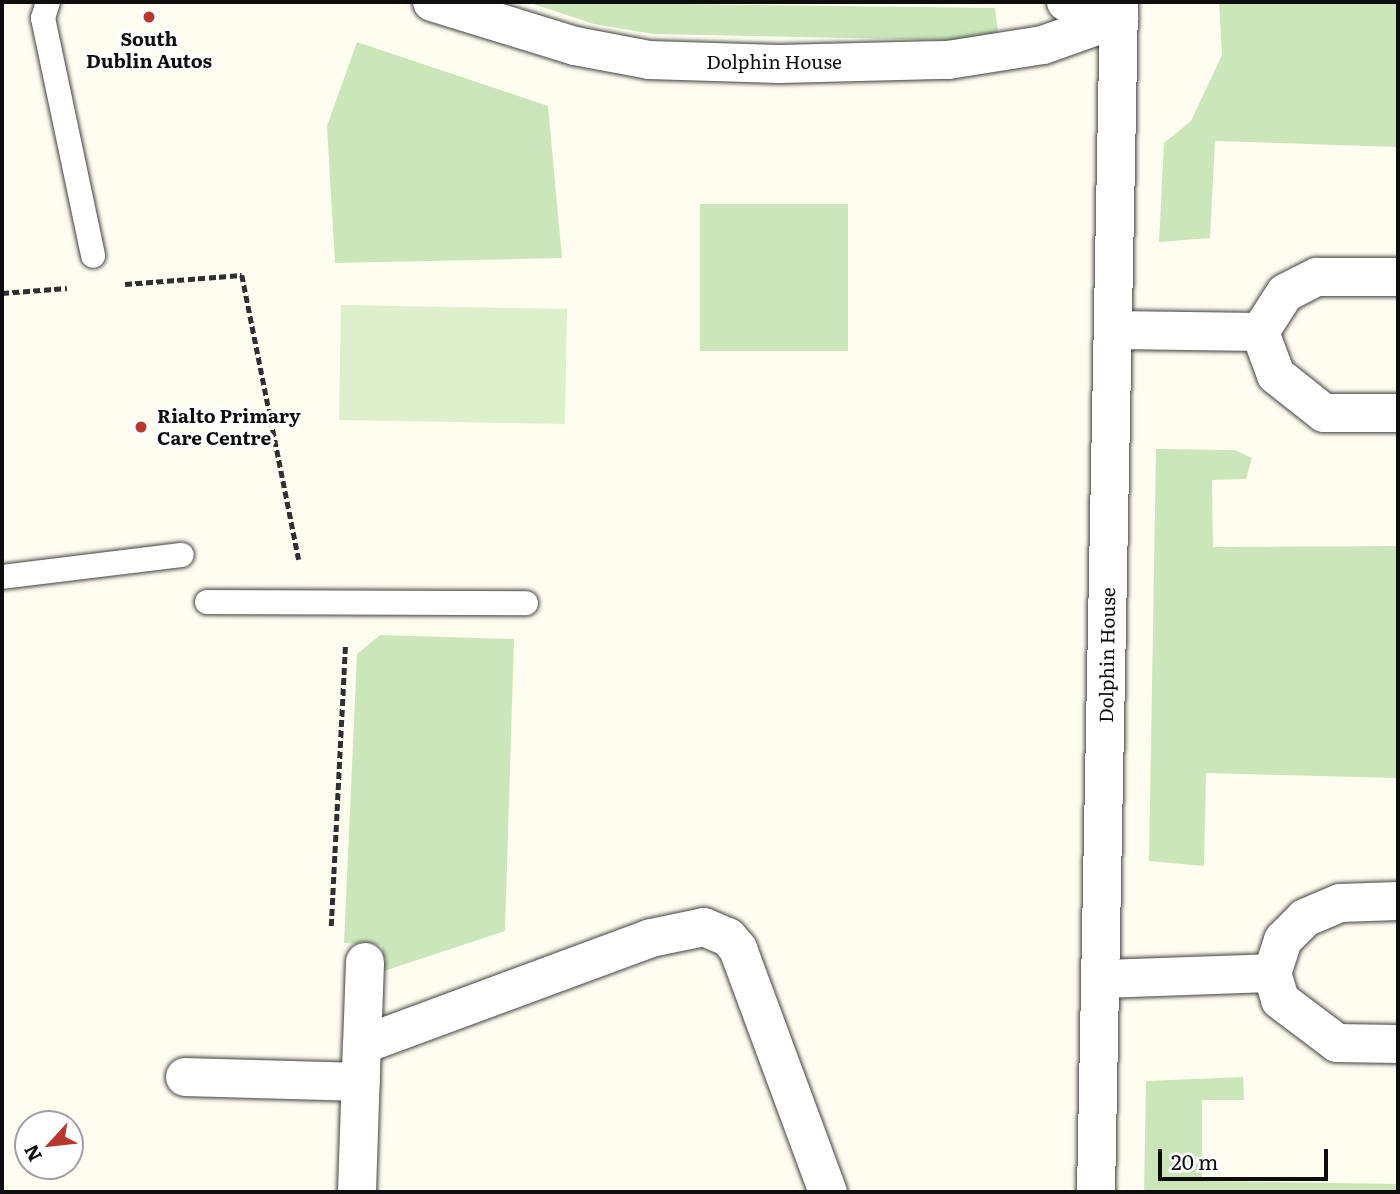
<!DOCTYPE html>
<style>
body{margin:0}
#map{position:relative;width:1400px;height:1194px;overflow:hidden;background:#fefdef;font-family:Literata,serif}
div>[style]{position:absolute}
.green>*{inset:0;background:#cbe7ba;transform-origin:0 0}
.pitch>*{inset:0;background:#deefcb;transform-origin:0 0}
.path>*{height:4.5px;margin-top:-2.25px;transform-origin:0;background:repeating-linear-gradient(90deg,#303030 0 7px,transparent 0 10.5px)}
.roads{filter:drop-shadow(0 0 2px #414141) drop-shadow(0 0 2px #414141)}
.lane>*{height:24px;margin:-12px;padding:0 12px;transform-origin:12px;border-radius:12px;background:#fff}
.street>*{height:38px;margin:-19px;padding:0 19px;transform-origin:19px;border-radius:19px;background:#fff}
.dots>*{width:19px;height:19px;translate:-50% -50%;box-sizing:border-box;border:4px solid #fff;border-radius:50%}
span{translate:-50% -50%;white-space:nowrap;text-align:center;line-height:1.15;-webkit-text-stroke:7px #fff;paint-order:stroke}
.poi-label{font-size:19px;color:#0e0e0e;font-weight:700}
.left{translate:0 -50%;text-align:left}
.street-label{font-size:19px;color:#0e0e0e}
.frame{position:absolute;inset:0;border:4px solid #0e0e0e;pointer-events:none}
.north{position:absolute;left:14px;top:1110px;width:70px;height:70px;box-sizing:border-box;background:#fff;border:2px solid #9f9f9f;border-radius:50%;rotate:243deg;font-size:19px;font-weight:700;line-height:28px;text-align:center;color:#0e0e0e}
.north::after{content:'';display:block;margin:auto;width:24px;height:32px;background:#b8382b;clip-path:polygon(50% 0,100% 100%,50% 72%,0 100%)}
.scale{position:absolute;left:1158px;top:1149px;width:170px;height:32px;box-sizing:border-box;border:4px solid #0e0e0e;border-top:0;padding-left:9px;font-size:21px;line-height:24px;white-space:nowrap;color:#0e0e0e;-webkit-text-stroke:5px #fff;paint-order:stroke}
</style>
<div id="map">
<div class="green">
<i style="clip-path:polygon(527px 2px,995px 8px,999px 41px,653px 34px,594px 24px)"></i>
<i style="clip-path:polygon(1219px 2px,1398px 2px,1398px 147px,1215px 141px,1210px 238px,1159px 242px,1164px 143px,1191px 121px,1222px 55px)"></i>
<i style="clip-path:polygon(357px 42px,548px 106px,562px 258px,335px 263px,327px 126px)"></i>
<i style="left:700px;top:204px;width:148px;height:147px"></i>
<i style="clip-path:polygon(1156px 449px,1235px 450px,1252px 458px,1246px 479px,1212px 480px,1213px 547px,1398px 546px,1398px 778px,1206px 773px,1204px 866px,1149px 861px)"></i>
<i style="clip-path:polygon(380px 635px,514px 639px,505px 931px,384px 971px,382px 945px,344px 943px,357px 654px)"></i>
<i style="clip-path:polygon(1243px 1077px,1244px 1100px,1202px 1100px,1202px 1181px,1398px 1184px,1398px 1192px,1144px 1192px,1146px 1081px)"></i>
</div>
<div class="pitch">
<i style="left:341px;top:305px;width:226px;height:115px;rotate:1deg"></i>
</div>
<div class="path">
<i style="left:125px;top:284px;width:117px;rotate:-4.4deg"></i>
<i style="left:242px;top:275px;width:290px;rotate:78.7deg"></i>
<i style="left:2px;top:293px;width:65px;rotate:-4.4deg"></i>
<i style="left:331px;top:926px;width:281px;rotate:-87.1deg"></i>
</div>
<div class="roads">
<div class="lane">
<i style="left:48px;top:2px;width:17px;rotate:107deg"></i>
<i style="left:43px;top:18px;width:243px;rotate:78.1deg"></i>
<i style="left:2px;top:577px;width:181px;rotate:-7deg"></i>
<i style="left:207px;top:602px;width:319px;rotate:0.2deg"></i>
</div>
<div class="street">
<i style="left:432px;top:2px;width:150px;rotate:17.1deg"></i>
<i style="left:575px;top:46px;width:75px;rotate:10.7deg"></i>
<i style="left:649px;top:60px;width:130px;rotate:1.8deg"></i>
<i style="left:779px;top:64px;width:169px;rotate:-1.4deg"></i>
<i style="left:948px;top:60px;width:96px;rotate:-9deg"></i>
<i style="left:1043px;top:45px;width:81px;rotate:-19.6deg"></i>
<i style="left:1066px;top:2px;width:55px;rotate:16.8deg"></i>
<i style="left:1114px;top:330px;width:146px;rotate:0.8deg"></i>
<i style="left:1260px;top:332px;width:46px;rotate:69.6deg"></i>
<i style="left:1276px;top:375px;width:61px;rotate:38.4deg"></i>
<i style="left:1324px;top:413px;width:74px"></i>
<i style="left:1260px;top:332px;width:46px;rotate:-57.3deg"></i>
<i style="left:1285px;top:293px;width:36px;rotate:-27deg"></i>
<i style="left:1317px;top:277px;width:81px"></i>
<i style="left:1398px;top:901px;width:58px;rotate:178deg"></i>
<i style="left:1340px;top:903px;width:38px;rotate:157deg"></i>
<i style="left:1305px;top:918px;width:31px;rotate:135deg"></i>
<i style="left:1283px;top:940px;width:35px;rotate:108deg"></i>
<i style="left:1272px;top:973px;width:28px;rotate:73deg"></i>
<i style="left:1280px;top:1000px;width:71px;rotate:37deg"></i>
<i style="left:1337px;top:1043px;width:61px;rotate:0.9deg"></i>
<i style="left:1101px;top:979px;width:171px;rotate:-2deg"></i>
<i style="left:362px;top:1045px;width:83px;rotate:-87.9deg"></i>
<i style="left:185px;top:1077px;width:176px;rotate:1.6deg"></i>
<i style="left:357px;top:1192px;width:147px;rotate:-88.1deg"></i>
<i style="left:362px;top:1045px;width:308px;rotate:-20.3deg"></i>
<i style="left:651px;top:938px;width:54px;rotate:-11.7deg"></i>
<i style="left:704px;top:927px;width:26px;rotate:23deg"></i>
<i style="left:728px;top:937px;width:16px;rotate:50deg"></i>
<i style="left:738px;top:949px;width:259px;rotate:69.7deg"></i>
<i style="left:1096px;top:1192px;width:1190px;rotate:-88.89deg"></i>
</div>
</div>
<div class="dots">
<i style="left:149px;top:17px;background:#b8382b"></i>
<i style="left:141px;top:427px;background:#b8382b"></i>
</div>
<div class="poi-label">
<span style="left:149px;top:50px">South<br>Dublin Autos</span>
<span class="left" style="left:157px;top:427px">Rialto Primary<br>Care Centre</span>
</div>
<div class="street-label">
<span style="left:774px;top:62px">Dolphin House</span>
<span style="left:1107px;top:655px;rotate:-89deg">Dolphin House</span>
</div>
<div class="frame"></div>
<div class="north">N</div>
<div class="scale">20 m</div>
</div>
